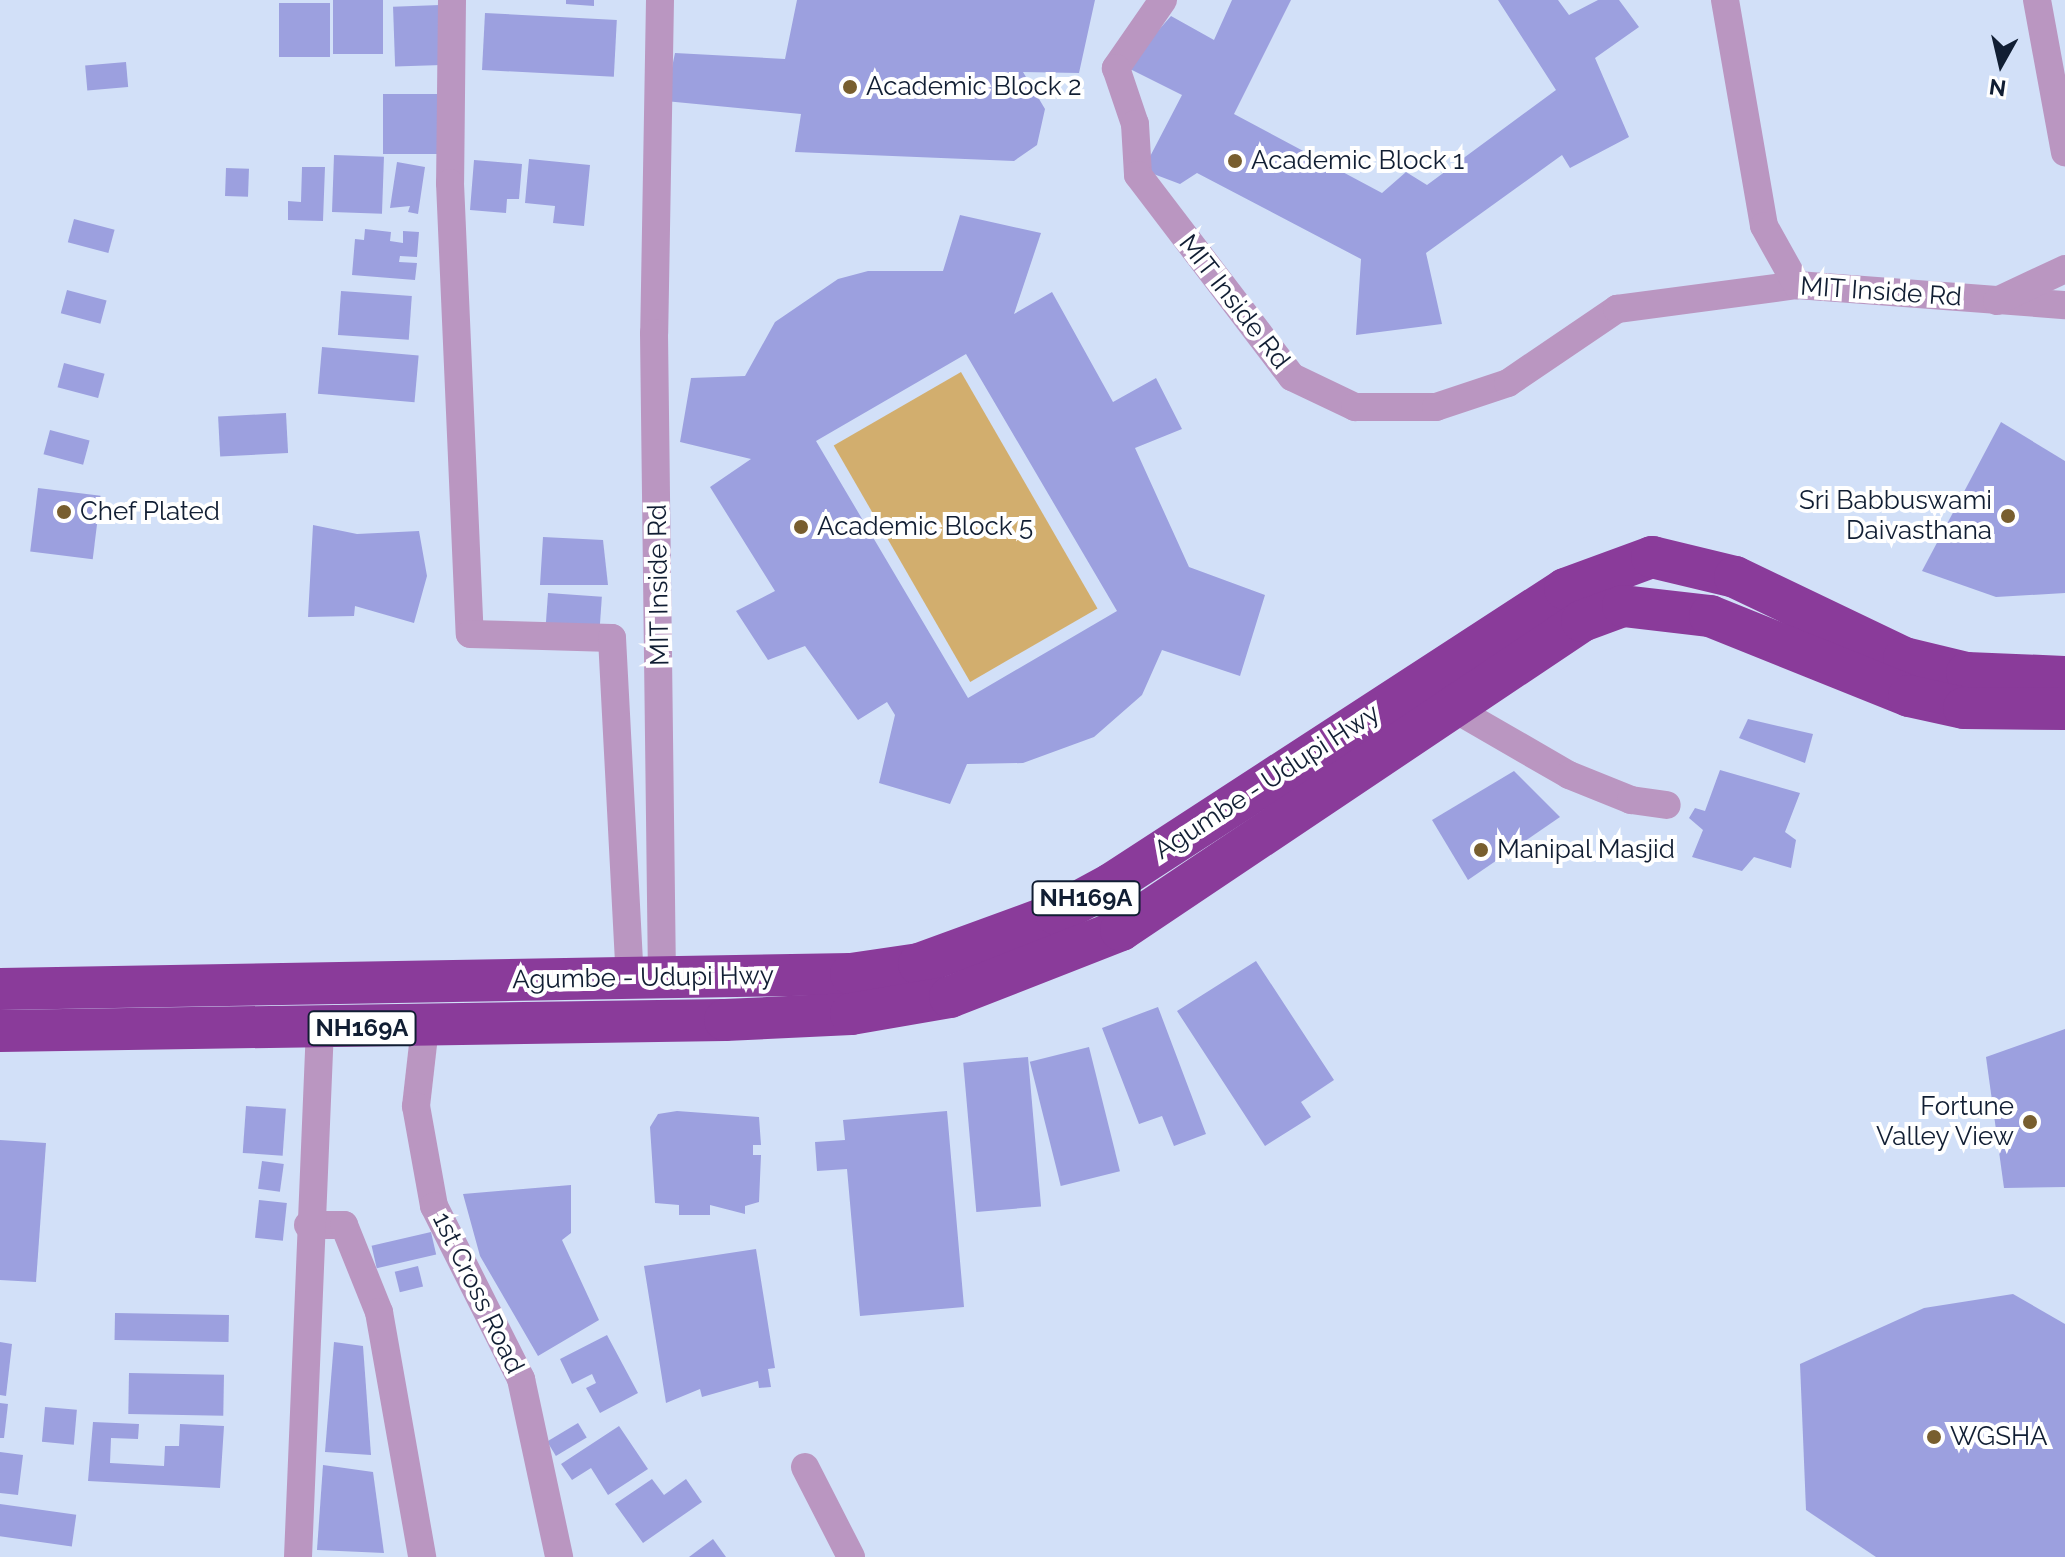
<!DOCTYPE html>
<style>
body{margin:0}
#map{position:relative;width:2065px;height:1557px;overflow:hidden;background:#d2e0f8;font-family:Raleway,sans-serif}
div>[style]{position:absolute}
.green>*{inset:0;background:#d2ae6e;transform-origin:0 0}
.building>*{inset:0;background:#9ca0df;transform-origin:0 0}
.minor>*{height:28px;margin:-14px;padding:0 14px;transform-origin:14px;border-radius:14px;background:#ba96c1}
.highway>*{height:42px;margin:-21px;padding:0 21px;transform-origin:21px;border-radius:21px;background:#8a3b9a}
.dots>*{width:22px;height:22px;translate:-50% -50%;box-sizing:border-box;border:4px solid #fff;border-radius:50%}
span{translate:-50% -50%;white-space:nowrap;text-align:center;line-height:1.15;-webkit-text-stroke:8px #fff;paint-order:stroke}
.shield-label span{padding:2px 6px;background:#fff;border:2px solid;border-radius:6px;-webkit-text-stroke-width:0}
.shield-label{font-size:24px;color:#111e33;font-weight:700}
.poi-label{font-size:26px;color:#111e33}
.left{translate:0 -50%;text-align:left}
.right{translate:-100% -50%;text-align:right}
.street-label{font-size:26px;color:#111e33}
.north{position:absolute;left:1961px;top:24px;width:80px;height:80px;-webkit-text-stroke:6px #fff;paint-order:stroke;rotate:188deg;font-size:22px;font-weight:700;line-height:32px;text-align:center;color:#111e33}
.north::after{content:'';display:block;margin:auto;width:28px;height:36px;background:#111e33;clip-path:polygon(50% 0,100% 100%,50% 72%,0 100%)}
</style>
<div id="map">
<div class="green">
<i style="left:961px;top:372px;width:273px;height:147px;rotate:60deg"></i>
</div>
<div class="building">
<i style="left:333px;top:0;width:50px;height:54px"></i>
<i style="clip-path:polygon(566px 0,594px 0,594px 6px,566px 4px)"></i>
<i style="clip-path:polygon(797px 0,1095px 0,1079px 73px,1023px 72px,1045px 109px,1037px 145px,1014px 161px,795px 152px,801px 114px,665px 101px,675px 53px,785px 59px)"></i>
<i style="clip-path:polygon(1232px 0,1291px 0,1234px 114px,1382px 193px,1406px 172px,1427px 185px,1556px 90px,1498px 0,1558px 0,1569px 15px,1598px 0,1619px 0,1639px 27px,1595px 58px,1629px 137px,1570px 168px,1562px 155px,1426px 253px,1442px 324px,1356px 335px,1361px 259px,1197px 173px,1180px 184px,1143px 170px,1182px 95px,1126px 67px,1171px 16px,1214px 40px)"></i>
<i style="left:279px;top:3px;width:51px;height:54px"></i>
<i style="left:440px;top:5px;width:60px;height:47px;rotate:88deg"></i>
<i style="left:485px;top:13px;width:132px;height:57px;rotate:3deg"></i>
<i style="left:126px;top:62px;width:25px;height:41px;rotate:85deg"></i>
<i style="left:383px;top:94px;width:56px;height:60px"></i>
<i style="left:334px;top:155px;width:50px;height:57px;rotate:2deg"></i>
<i style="clip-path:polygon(529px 159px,590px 165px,584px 226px,553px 223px,555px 206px,525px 203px)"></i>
<i style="clip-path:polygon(474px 160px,522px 164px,519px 199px,507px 199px,506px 213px,470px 210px)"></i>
<i style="clip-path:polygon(397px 162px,425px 167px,418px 214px,408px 212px,410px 206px,390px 208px)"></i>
<i style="clip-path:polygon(302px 167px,325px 167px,323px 221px,288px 220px,288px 201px,301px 202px)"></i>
<i style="left:226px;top:168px;width:23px;height:28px;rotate:2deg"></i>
<i style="clip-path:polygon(evenodd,960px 215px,1041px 233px,1014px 314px,1052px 292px,1113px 402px,1156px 378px,1182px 429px,1135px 448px,1189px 567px,1265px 595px,1240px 676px,1162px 650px,1142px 695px,1094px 737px,1023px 763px,967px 764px,950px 804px,879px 783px,895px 715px,887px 702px,858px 720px,805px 646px,768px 660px,736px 611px,775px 591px,710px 487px,751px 459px,680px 442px,691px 378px,745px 376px,775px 322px,838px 279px,868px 271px,943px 271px,960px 215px,966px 354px,1117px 611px,968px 698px,816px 441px,966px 354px)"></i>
<i style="left:74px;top:219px;width:42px;height:24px;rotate:15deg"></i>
<i style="clip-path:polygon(365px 229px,391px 232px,390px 241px,403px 243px,403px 231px,419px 232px,417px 257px,400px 256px,399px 262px,417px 263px,415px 280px,352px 275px,355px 239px,364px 240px)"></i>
<i style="left:67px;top:290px;width:41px;height:24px;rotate:15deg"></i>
<i style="left:341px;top:291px;width:71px;height:44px;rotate:4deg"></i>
<i style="left:322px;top:347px;width:97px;height:47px;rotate:5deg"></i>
<i style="left:64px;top:363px;width:42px;height:25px;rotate:15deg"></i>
<i style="left:286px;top:413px;width:40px;height:68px;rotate:87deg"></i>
<i style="clip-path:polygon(2001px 422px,2065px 461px,2065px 593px,1996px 597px,1922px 571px)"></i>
<i style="left:50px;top:430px;width:41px;height:25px;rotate:15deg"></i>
<i style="left:38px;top:488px;width:63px;height:64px;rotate:7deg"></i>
<i style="clip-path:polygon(313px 525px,357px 534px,419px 531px,427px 576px,414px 623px,355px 606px,354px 616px,308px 617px)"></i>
<i style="clip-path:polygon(543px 537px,603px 540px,608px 585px,540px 585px)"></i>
<i style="left:548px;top:593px;width:54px;height:31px;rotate:4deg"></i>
<i style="clip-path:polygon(1748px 719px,1813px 734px,1805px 763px,1739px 738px)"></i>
<i style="clip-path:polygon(1720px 770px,1800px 793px,1785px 832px,1796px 840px,1791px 868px,1754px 857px,1742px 871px,1692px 857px,1703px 830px,1689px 818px,1695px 808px,1705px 811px)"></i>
<i style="clip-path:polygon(1514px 771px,1560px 817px,1468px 880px,1432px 820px)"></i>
<i style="clip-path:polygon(1256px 961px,1334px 1080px,1301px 1102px,1311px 1117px,1265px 1146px,1177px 1011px)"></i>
<i style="clip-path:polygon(1158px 1007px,1206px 1134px,1174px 1146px,1162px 1116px,1139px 1124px,1102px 1028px)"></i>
<i style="clip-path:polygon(2065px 1029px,2065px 1187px,2004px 1188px,1986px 1057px)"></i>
<i style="left:1089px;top:1047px;width:128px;height:61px;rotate:76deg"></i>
<i style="left:1028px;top:1057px;width:150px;height:65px;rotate:85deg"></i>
<i style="left:246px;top:1106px;width:40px;height:47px;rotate:4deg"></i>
<i style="clip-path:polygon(677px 1111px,759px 1117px,761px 1145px,753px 1145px,753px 1155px,761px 1155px,759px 1202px,745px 1206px,745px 1214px,710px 1205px,710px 1215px,679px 1215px,679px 1205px,655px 1203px,650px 1127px,658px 1114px)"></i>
<i style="clip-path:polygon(947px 1111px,964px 1307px,860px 1316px,847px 1169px,817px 1171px,815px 1142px,845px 1140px,843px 1120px)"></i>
<i style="clip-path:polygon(0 1140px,46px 1143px,36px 1282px,0 1280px)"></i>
<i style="left:262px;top:1161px;width:22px;height:28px;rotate:8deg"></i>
<i style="clip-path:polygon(571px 1185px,571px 1233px,562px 1240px,599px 1320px,538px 1356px,480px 1256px,463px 1194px)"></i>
<i style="left:259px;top:1200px;width:28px;height:38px;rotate:6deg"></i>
<i style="left:431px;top:1232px;width:23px;height:61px;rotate:77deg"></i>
<i style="clip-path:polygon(756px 1249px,775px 1368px,768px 1369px,771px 1387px,759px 1388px,758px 1381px,702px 1397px,700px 1389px,666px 1403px,644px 1266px)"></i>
<i style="left:418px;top:1266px;width:21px;height:24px;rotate:76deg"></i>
<i style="clip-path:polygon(2013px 1294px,2065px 1324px,2065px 1557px,1876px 1557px,1806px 1510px,1800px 1364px,1924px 1308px)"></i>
<i style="left:115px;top:1313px;width:114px;height:27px;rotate:1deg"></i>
<i style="clip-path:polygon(607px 1335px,638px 1393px,600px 1413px,586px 1388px,596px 1383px,592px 1374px,572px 1384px,560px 1359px)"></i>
<i style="clip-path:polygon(0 1342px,12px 1344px,6px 1396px,0 1395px)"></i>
<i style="clip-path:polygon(334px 1342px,363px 1346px,371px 1455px,325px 1452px)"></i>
<i style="left:129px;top:1373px;width:95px;height:41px;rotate:1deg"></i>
<i style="clip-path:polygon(0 1403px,8px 1404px,4px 1438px,0 1438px)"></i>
<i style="left:45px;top:1407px;width:32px;height:35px;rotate:5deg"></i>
<i style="clip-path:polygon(93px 1422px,139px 1424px,138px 1439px,111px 1438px,110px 1463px,164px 1466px,165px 1446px,179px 1446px,180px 1424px,224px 1426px,220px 1488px,88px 1481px)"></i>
<i style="left:578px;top:1423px;width:17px;height:36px;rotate:59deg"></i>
<i style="clip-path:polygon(619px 1426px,648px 1469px,608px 1495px,591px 1468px,572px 1480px,561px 1464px)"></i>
<i style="clip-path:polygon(0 1452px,23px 1455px,18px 1495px,0 1493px)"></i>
<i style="clip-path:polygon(323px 1465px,373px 1472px,384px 1553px,317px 1550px)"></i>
<i style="clip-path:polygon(652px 1479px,664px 1495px,686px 1479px,702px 1502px,643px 1543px,615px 1504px)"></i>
<i style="left:0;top:1504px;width:77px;height:32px;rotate:8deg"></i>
<i style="clip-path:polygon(713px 1539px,726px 1557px,689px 1557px)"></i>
</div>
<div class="minor">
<i style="left:452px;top:0;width:183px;rotate:90.6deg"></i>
<i style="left:450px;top:183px;width:451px;rotate:87.5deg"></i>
<i style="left:470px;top:634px;width:142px;rotate:1.6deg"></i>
<i style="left:612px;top:638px;width:340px;rotate:87deg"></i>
<i style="left:660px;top:0;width:333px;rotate:91deg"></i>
<i style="left:654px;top:333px;width:644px;rotate:89.29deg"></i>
<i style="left:1163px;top:0;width:83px;rotate:124.7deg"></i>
<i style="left:1116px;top:68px;width:59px;rotate:71.3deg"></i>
<i style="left:1135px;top:124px;width:51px;rotate:86.6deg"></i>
<i style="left:1138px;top:175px;width:254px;rotate:52.7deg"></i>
<i style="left:1292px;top:377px;width:70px;rotate:25.5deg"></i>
<i style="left:1355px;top:407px;width:81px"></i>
<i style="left:1436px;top:407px;width:76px;rotate:-18.4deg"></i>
<i style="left:1508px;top:383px;width:132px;rotate:-34.2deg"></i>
<i style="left:1617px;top:309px;width:182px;rotate:-7.6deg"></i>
<i style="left:1797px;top:285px;width:269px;rotate:4.3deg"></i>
<i style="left:1725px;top:0;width:229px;rotate:80.2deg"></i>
<i style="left:1764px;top:226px;width:68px;rotate:60.8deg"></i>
<i style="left:2037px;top:0;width:155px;rotate:79.6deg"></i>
<i style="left:1997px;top:301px;width:75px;rotate:-25.2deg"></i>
<i style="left:1453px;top:708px;width:134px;rotate:30deg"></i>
<i style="left:1569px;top:775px;width:67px;rotate:22deg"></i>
<i style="left:1631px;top:800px;width:36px;rotate:8deg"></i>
<i style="left:425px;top:1027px;width:80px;rotate:96.5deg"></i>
<i style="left:416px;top:1106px;width:102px;rotate:79.8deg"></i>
<i style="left:434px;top:1206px;width:194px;rotate:63.3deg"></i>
<i style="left:521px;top:1379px;width:182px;rotate:77.9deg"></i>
<i style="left:308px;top:1225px;width:36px"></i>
<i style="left:344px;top:1225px;width:94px;rotate:68.1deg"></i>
<i style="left:379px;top:1312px;width:249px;rotate:80deg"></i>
<i style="left:805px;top:1467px;width:101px;rotate:62.9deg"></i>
<i style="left:298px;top:1557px;width:529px;rotate:-87.62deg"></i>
</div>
<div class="highway">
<i style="left:0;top:989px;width:851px;rotate:-1.01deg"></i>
<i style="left:851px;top:974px;width:69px;rotate:-8.4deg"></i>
<i style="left:919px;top:964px;width:146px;rotate:-20.1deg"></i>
<i style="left:1056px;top:914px;width:63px;rotate:-28.6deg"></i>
<i style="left:1111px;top:884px;width:541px;rotate:-33.01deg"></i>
<i style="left:1565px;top:589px;width:93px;rotate:-20.2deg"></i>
<i style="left:1652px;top:557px;width:85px;rotate:13.5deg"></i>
<i style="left:1735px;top:577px;width:187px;rotate:25.6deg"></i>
<i style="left:1904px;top:658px;width:65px;rotate:13.4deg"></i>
<i style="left:1967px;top:673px;width:98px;rotate:2.3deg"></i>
<i style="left:0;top:1031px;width:725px;rotate:-0.87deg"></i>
<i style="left:725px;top:1020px;width:126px;rotate:-2.7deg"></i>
<i style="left:851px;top:1014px;width:100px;rotate:-9.7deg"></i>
<i style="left:950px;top:997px;width:184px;rotate:-21.4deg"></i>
<i style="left:1121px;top:930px;width:555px;rotate:-33.83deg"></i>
<i style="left:1582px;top:621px;width:44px;rotate:-20.1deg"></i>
<i style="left:1623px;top:606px;width:88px;rotate:6.6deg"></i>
<i style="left:1710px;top:616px;width:214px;rotate:21.9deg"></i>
<i style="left:1909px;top:696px;width:56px;rotate:12.3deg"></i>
<i style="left:1964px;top:708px;width:101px;rotate:0.6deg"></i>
</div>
<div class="dots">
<i style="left:850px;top:87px;background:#785e2f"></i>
<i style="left:1235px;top:161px;background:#785e2f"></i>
<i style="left:64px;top:512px;background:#785e2f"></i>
<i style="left:2008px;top:516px;background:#785e2f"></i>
<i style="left:801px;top:527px;background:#785e2f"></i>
<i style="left:1481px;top:850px;background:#785e2f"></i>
<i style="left:2030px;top:1122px;background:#785e2f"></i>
<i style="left:1934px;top:1437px;background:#785e2f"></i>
</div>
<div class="shield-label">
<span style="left:1086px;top:898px">NH169A</span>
<span style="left:362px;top:1028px">NH169A</span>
</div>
<div class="poi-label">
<span class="left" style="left:866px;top:87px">Academic Block 2</span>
<span class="left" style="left:1251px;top:161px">Academic Block 1</span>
<span class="right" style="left:1992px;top:516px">Sri Babbuswami<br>Daivasthana</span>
<span class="left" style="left:80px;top:512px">Chef Plated</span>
<span class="left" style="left:817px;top:527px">Academic Block 5</span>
<span class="left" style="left:1497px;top:850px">Manipal Masjid</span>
<span class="right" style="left:2014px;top:1122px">Fortune<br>Valley View</span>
<span class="left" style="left:1950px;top:1437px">WGSHA</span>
</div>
<div class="street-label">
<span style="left:1881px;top:292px;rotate:4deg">MIT Inside Rd</span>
<span style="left:1234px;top:302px;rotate:52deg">MIT Inside Rd</span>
<span style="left:659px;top:585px;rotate:-91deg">MIT Inside Rd</span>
<span style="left:1267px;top:782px;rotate:-33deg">Agumbe - Udupi Hwy</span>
<span style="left:643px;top:978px;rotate:-1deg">Agumbe - Udupi Hwy</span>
<span style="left:478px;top:1293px;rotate:64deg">1st Cross Road</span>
</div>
<div class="north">N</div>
</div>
